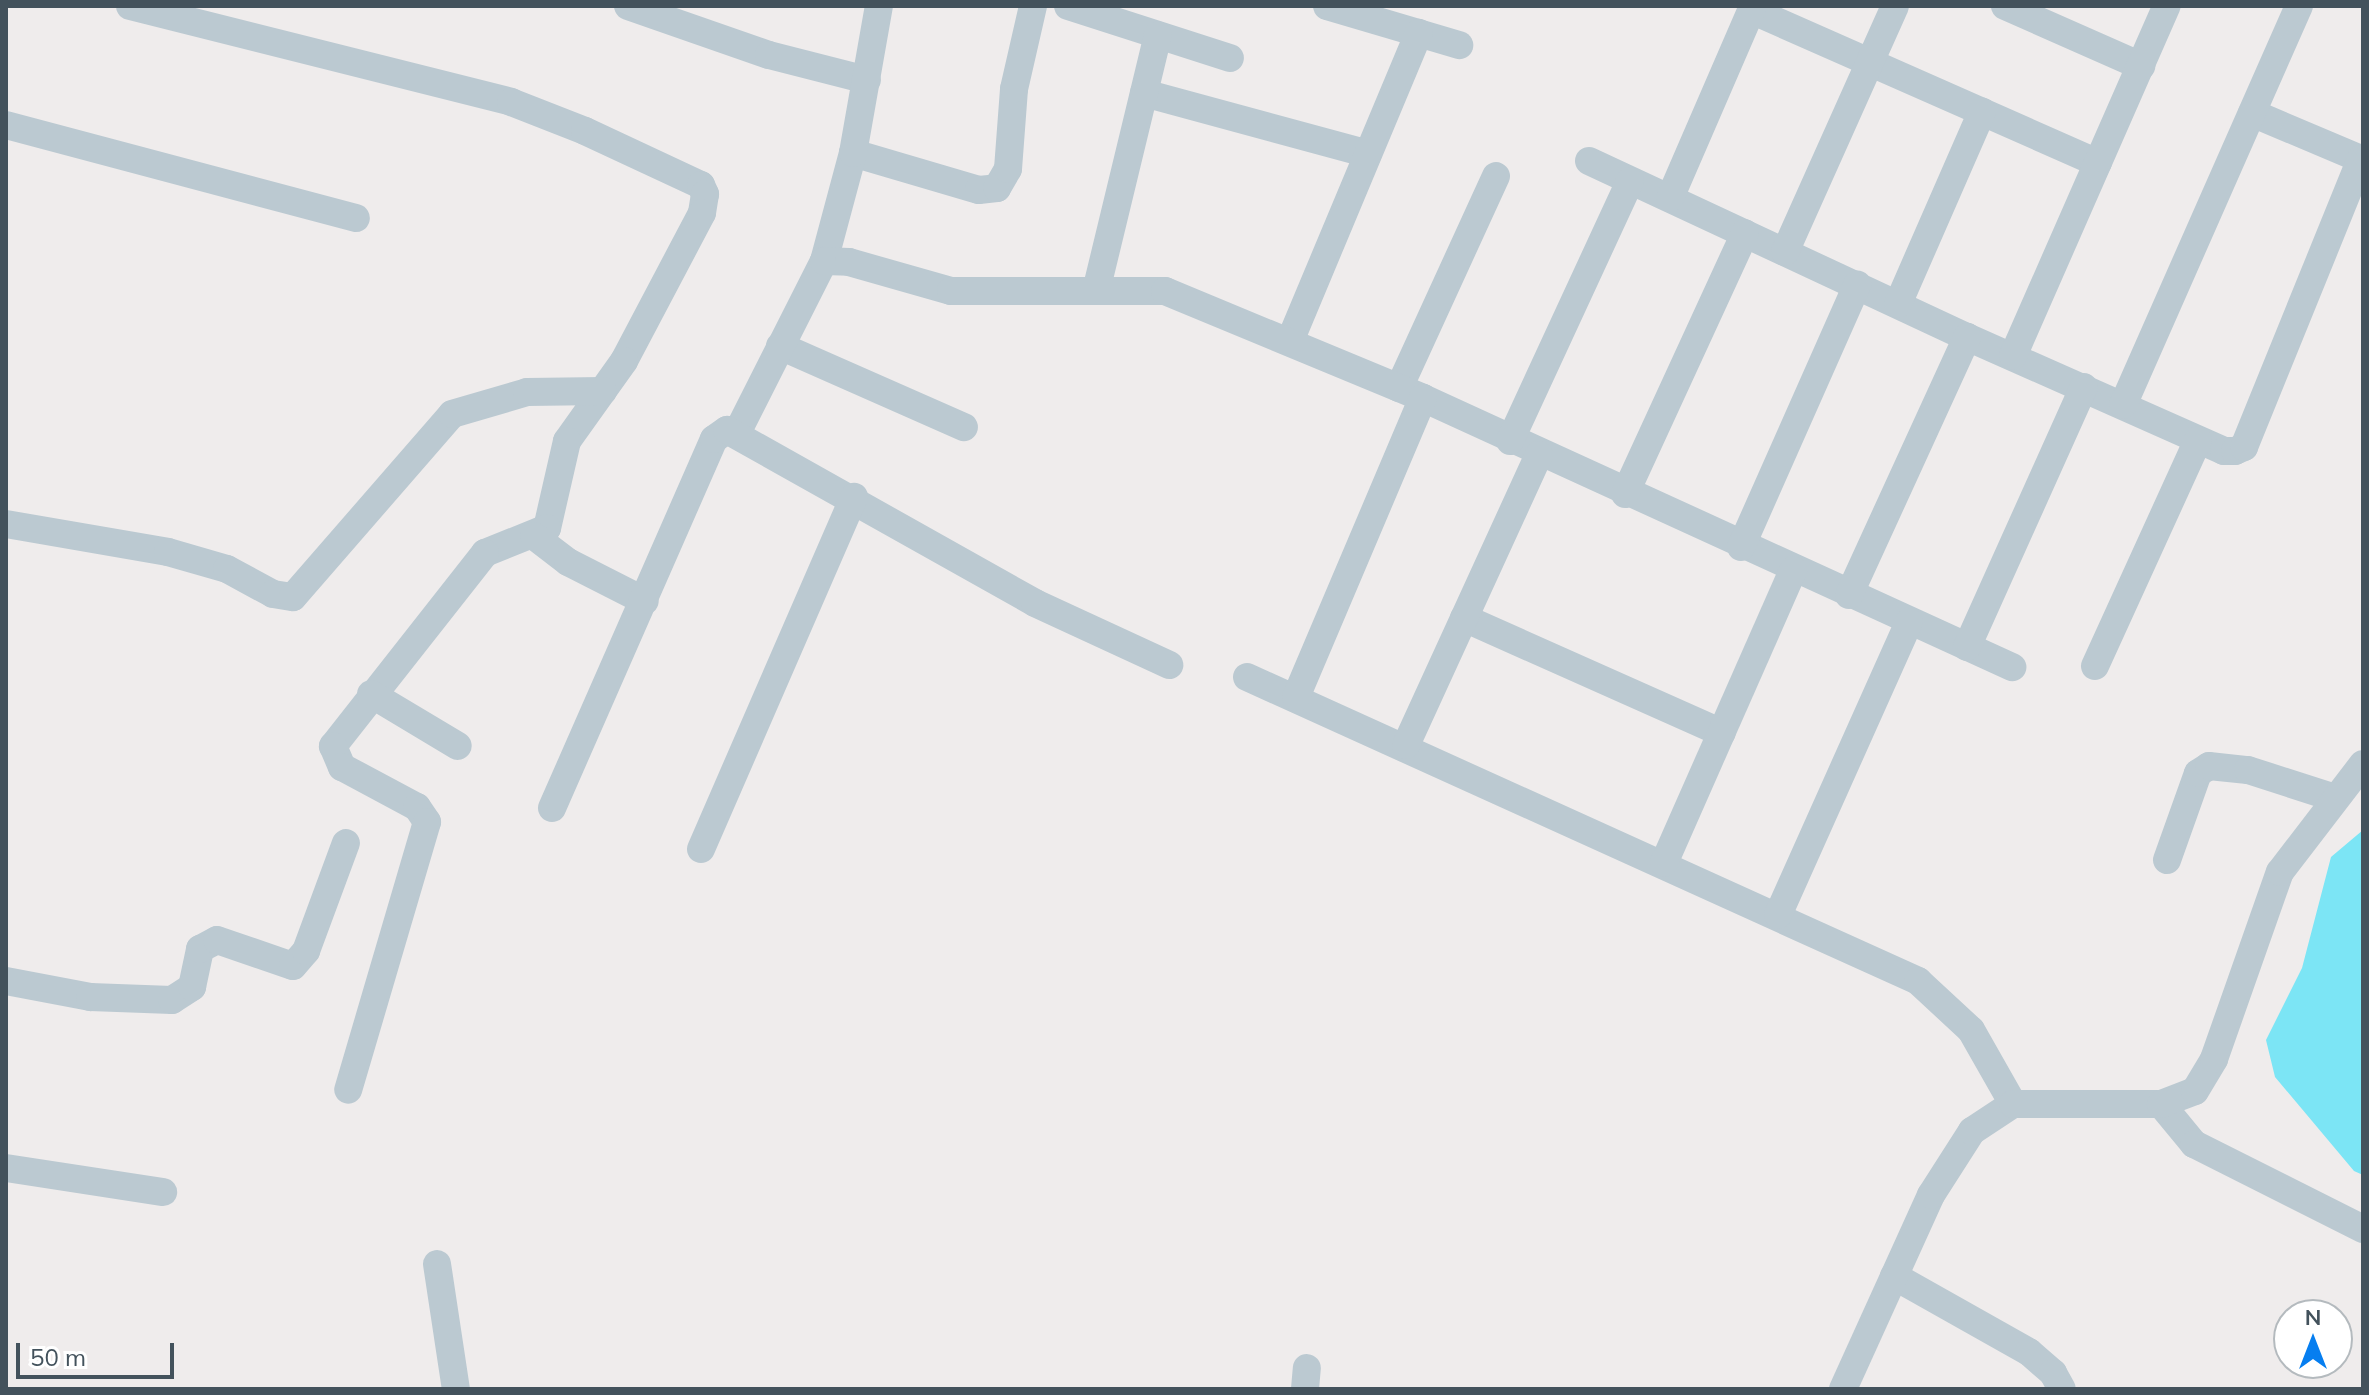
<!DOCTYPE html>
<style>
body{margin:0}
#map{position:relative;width:2369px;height:1395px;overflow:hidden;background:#efecec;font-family:Mulish,sans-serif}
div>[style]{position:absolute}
.water>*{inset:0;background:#7ce5f5}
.minor>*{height:28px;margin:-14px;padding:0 14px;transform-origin:14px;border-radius:14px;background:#bbc9d1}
span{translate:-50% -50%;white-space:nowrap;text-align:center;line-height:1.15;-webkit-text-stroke:6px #fff;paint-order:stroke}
.frame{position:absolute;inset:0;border:8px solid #43525c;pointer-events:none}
.north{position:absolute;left:2273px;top:1299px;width:80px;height:80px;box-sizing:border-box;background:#fff;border:2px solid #b4babe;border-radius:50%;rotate:0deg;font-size:22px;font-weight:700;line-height:32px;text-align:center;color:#43525c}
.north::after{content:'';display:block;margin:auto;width:28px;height:36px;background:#067ef0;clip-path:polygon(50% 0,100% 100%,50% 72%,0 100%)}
.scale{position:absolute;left:16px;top:1343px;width:158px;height:36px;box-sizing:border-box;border:4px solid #43525c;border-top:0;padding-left:10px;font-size:24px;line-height:28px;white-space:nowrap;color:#43525c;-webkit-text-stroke:6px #fff;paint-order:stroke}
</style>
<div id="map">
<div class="water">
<i style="clip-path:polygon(2363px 830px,2363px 1175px,2354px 1171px,2275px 1077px,2266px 1040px,2302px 968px,2331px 857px)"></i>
</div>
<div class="minor">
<i style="left:130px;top:6px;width:393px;rotate:14.1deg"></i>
<i style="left:511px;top:102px;width:79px;rotate:21.4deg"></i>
<i style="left:585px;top:131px;width:128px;rotate:25deg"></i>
<i style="left:701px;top:185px;width:10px;rotate:66deg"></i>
<i style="left:705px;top:194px;width:19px;rotate:99deg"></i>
<i style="left:702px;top:213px;width:167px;rotate:117.8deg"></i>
<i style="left:624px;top:361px;width:98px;rotate:125.5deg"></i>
<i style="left:567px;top:441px;width:89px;rotate:102.9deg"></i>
<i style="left:547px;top:528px;width:67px;rotate:158deg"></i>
<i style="left:485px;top:553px;width:246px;rotate:128.2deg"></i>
<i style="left:333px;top:746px;width:23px;rotate:67deg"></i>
<i style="left:342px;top:767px;width:85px;rotate:28.1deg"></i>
<i style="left:417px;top:807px;width:18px;rotate:56deg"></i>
<i style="left:427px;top:822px;width:279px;rotate:106.4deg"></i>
<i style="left:628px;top:6px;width:149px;rotate:19.2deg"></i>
<i style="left:769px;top:55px;width:101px;rotate:14.3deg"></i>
<i style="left:1068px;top:6px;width:170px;rotate:17.8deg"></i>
<i style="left:1327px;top:6px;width:138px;rotate:16.5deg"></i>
<i style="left:2005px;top:6px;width:149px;rotate:23.8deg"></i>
<i style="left:1751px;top:10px;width:379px;rotate:23.8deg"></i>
<i style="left:1144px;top:93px;width:232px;rotate:15.2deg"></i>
<i style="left:2252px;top:113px;width:121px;rotate:22.9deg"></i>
<i style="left:6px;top:125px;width:362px;rotate:14.9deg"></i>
<i style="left:853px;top:153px;width:131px;rotate:16.4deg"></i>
<i style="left:979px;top:190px;width:18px;rotate:-6deg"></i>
<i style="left:997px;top:188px;width:22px;rotate:-60deg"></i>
<i style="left:1008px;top:169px;width:80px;rotate:-85.7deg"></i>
<i style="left:1014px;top:89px;width:85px;rotate:-77.1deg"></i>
<i style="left:1589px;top:161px;width:417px;rotate:25deg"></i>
<i style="left:1967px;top:337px;width:281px;rotate:23.9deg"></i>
<i style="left:2224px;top:451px;width:11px"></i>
<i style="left:2235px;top:451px;width:10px;rotate:-24deg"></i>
<i style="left:2244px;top:447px;width:311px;rotate:-67.9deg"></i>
<i style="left:1670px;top:198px;width:209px;rotate:-66.6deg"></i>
<i style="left:1785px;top:252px;width:269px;rotate:-65.9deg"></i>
<i style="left:824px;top:261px;width:112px;rotate:-75deg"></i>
<i style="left:853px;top:153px;width:149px;rotate:-80deg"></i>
<i style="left:1096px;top:291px;width:263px;rotate:-76.4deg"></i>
<i style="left:1898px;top:304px;width:210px;rotate:-66.4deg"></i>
<i style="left:1290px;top:341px;width:334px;rotate:-67.3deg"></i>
<i style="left:780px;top:346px;width:201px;rotate:23.8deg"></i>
<i style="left:2013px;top:356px;width:382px;rotate:-66.3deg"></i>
<i style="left:1399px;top:388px;width:233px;rotate:-65.4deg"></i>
<i style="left:2123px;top:405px;width:436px;rotate:-66.2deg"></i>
<i style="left:737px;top:433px;width:193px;rotate:-63.2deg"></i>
<i style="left:824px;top:261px;width:25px;rotate:2deg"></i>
<i style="left:849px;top:262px;width:106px;rotate:15.9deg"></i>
<i style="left:951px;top:291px;width:214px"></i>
<i style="left:1165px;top:291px;width:279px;rotate:22.5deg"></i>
<i style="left:1423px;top:398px;width:648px;rotate:24.55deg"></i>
<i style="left:1510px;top:441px;width:286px;rotate:-65.2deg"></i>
<i style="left:1625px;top:494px;width:287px;rotate:-65.3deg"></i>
<i style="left:6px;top:524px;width:164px;rotate:9.8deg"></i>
<i style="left:168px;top:552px;width:61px;rotate:16.1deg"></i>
<i style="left:227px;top:569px;width:52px;rotate:28.5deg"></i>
<i style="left:273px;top:594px;width:20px;rotate:9deg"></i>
<i style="left:293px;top:597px;width:242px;rotate:-49deg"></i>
<i style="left:452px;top:414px;width:78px;rotate:-16.3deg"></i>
<i style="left:527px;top:392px;width:76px;rotate:-0.8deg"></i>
<i style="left:534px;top:536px;width:43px;rotate:37.4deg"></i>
<i style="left:568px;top:562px;width:86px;rotate:26.9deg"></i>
<i style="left:1741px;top:547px;width:287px;rotate:-66.1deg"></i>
<i style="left:1849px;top:595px;width:284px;rotate:-65.4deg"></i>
<i style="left:1464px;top:618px;width:282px;rotate:24deg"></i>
<i style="left:1967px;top:647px;width:285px;rotate:-65.8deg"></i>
<i style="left:2095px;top:666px;width:248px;rotate:-65.5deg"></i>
<i style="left:1247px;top:677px;width:737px;rotate:24.37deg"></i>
<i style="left:1918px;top:981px;width:72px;rotate:42.8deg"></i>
<i style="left:1971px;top:1030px;width:85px;rotate:60.4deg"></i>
<i style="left:371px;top:694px;width:101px;rotate:30.9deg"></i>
<i style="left:1296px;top:697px;width:325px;rotate:-67deg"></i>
<i style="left:1406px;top:745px;width:319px;rotate:-65.4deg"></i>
<i style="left:552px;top:808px;width:403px;rotate:-66.3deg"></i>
<i style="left:714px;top:439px;width:16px;rotate:-35deg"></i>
<i style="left:727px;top:430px;width:353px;rotate:29.3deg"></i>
<i style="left:1035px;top:603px;width:148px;rotate:24.8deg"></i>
<i style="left:701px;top:849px;width:384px;rotate:-66.5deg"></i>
<i style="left:2167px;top:860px;width:92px;rotate:-70.4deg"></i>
<i style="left:2198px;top:773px;width:13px;rotate:-32deg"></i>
<i style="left:2209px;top:766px;width:39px;rotate:6deg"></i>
<i style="left:2248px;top:770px;width:91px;rotate:17.8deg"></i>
<i style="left:1664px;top:863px;width:320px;rotate:-66.2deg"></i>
<i style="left:1778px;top:915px;width:321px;rotate:-65.9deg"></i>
<i style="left:6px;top:981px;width:86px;rotate:10.8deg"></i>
<i style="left:90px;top:997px;width:82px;rotate:2.1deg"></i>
<i style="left:172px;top:1000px;width:24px;rotate:-33deg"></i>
<i style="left:192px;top:987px;width:39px;rotate:-78deg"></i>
<i style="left:200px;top:949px;width:19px;rotate:-28deg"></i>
<i style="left:217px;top:940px;width:80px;rotate:18.9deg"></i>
<i style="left:293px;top:966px;width:20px;rotate:-49deg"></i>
<i style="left:306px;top:951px;width:115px;rotate:-69.7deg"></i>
<i style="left:2161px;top:1104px;width:52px;rotate:50.5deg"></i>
<i style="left:2194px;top:1144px;width:189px;rotate:26.7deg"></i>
<i style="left:6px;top:1168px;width:159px;rotate:8.7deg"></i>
<i style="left:437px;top:1264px;width:126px;rotate:81.4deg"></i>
<i style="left:1894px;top:1276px;width:155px;rotate:29.4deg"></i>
<i style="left:2029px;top:1352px;width:32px;rotate:41deg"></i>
<i style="left:2053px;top:1373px;width:18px;rotate:61deg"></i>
<i style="left:1305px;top:1389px;width:21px;rotate:-85deg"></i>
<i style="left:1843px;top:1389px;width:213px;rotate:-65.6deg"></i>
<i style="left:1931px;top:1195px;width:76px;rotate:-57.4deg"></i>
<i style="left:1972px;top:1131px;width:49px;rotate:-33.4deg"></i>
<i style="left:2013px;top:1104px;width:148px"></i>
<i style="left:2161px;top:1104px;width:36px;rotate:-21deg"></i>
<i style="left:2195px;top:1091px;width:37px;rotate:-59deg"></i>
<i style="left:2214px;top:1059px;width:198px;rotate:-70.6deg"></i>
<i style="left:2280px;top:872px;width:136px;rotate:-52.5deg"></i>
</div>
<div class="frame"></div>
<div class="north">N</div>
<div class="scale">50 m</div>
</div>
